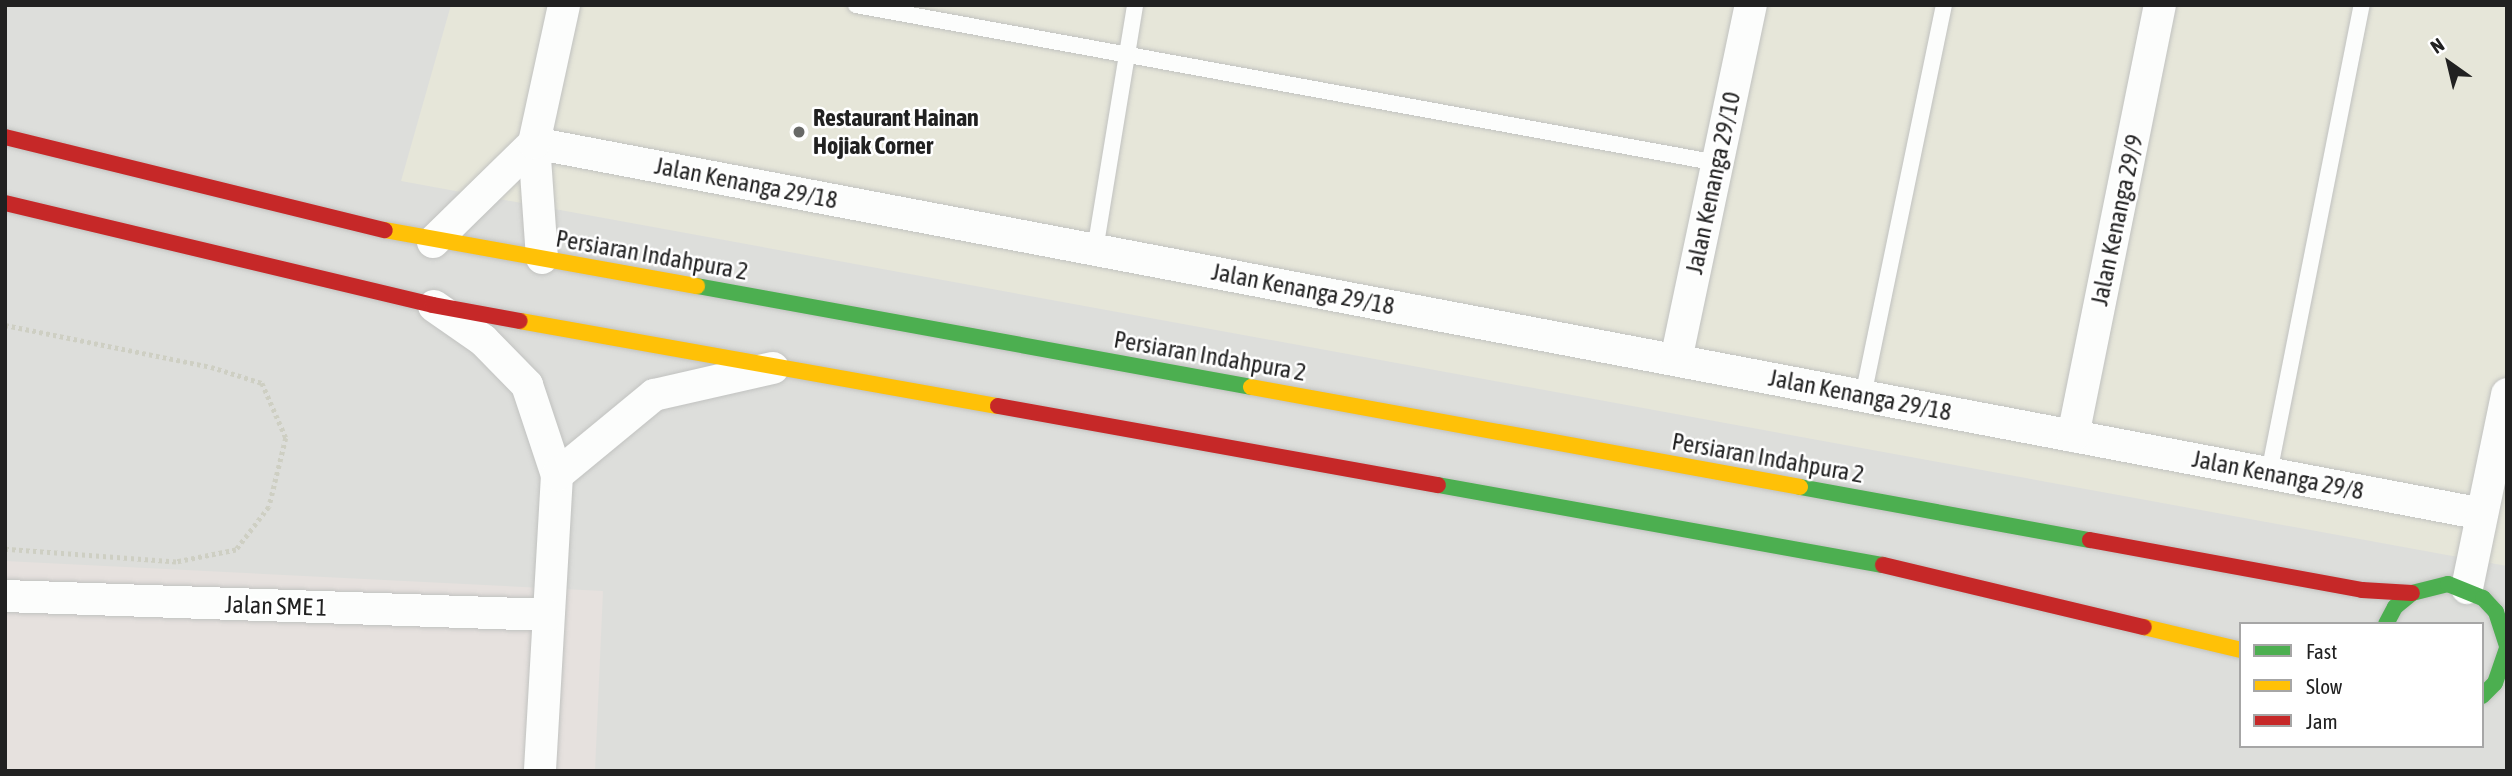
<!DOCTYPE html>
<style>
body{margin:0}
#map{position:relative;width:2512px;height:776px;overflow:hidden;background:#ecefea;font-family:"Asap Condensed",sans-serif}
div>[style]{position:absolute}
.residential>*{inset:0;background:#dddedb}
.commercial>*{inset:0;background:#e6e6d9}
.industrial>*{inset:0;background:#e6e1de}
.path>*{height:4.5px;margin-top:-2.25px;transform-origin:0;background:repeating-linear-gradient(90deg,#cecfc3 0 3.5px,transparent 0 7px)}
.roads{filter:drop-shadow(0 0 2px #c1c2c0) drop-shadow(0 0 2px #c1c2c0)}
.lane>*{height:16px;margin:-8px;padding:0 8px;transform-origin:8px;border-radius:8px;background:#fcfdfc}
.street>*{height:32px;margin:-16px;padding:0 16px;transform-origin:16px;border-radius:16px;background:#fcfdfc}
.fast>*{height:16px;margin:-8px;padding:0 8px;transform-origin:8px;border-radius:8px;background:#4caf50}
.slow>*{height:16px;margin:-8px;padding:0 8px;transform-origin:8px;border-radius:8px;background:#ffc107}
.jam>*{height:16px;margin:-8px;padding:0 8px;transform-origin:8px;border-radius:8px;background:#c62828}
.dots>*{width:19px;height:19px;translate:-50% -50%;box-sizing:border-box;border:4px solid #fff;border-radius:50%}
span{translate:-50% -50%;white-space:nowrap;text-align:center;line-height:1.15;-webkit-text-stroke:5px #fff;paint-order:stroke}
.poi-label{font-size:24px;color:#212121;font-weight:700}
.left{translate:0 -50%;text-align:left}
.street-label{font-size:24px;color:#212121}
.frame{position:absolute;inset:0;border:7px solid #212121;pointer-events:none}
.legend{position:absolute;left:2239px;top:622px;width:245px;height:126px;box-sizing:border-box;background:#fff;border:2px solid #a6a6a6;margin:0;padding:9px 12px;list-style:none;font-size:21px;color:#212121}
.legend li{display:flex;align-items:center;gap:14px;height:35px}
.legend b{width:35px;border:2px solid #a6a6a6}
.north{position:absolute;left:2414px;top:28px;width:70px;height:70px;-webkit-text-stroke:5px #fff;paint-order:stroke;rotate:326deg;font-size:19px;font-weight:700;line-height:28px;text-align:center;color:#212121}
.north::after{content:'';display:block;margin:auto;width:24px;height:32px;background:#212121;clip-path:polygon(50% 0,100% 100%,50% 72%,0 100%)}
</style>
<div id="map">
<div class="residential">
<i style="clip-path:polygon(evenodd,5px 5px,2507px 5px,2507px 771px,5px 771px,5px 5px,2241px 624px,2482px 624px,2482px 746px,2241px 746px,2241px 624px)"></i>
</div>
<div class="commercial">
<i style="clip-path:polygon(451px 5px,2507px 5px,2507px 566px,401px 181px)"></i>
</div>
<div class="industrial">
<i style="clip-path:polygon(5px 561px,603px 591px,595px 771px,5px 771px)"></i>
</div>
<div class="path">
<i style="left:5px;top:325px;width:210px;rotate:11.5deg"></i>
<i style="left:211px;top:367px;width:53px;rotate:17.4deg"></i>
<i style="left:262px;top:383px;width:60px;rotate:66.4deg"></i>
<i style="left:286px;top:438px;width:71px;rotate:103.8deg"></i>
<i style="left:269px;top:507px;width:54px;rotate:127.5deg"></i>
<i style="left:236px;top:550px;width:61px;rotate:168.7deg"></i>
<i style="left:176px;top:562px;width:171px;rotate:-175.7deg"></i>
</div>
<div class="roads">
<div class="lane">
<i style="left:856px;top:5px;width:876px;rotate:10.39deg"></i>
<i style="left:1095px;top:250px;width:248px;rotate:-80.7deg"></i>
<i style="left:1863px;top:396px;width:399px;rotate:-78.3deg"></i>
<i style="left:2269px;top:473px;width:477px;rotate:-78.8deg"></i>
</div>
<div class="street">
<i style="left:534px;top:143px;width:1983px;rotate:10.78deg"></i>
<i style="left:433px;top:242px;width:141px;rotate:-44.4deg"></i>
<i style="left:542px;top:258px;width:115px;rotate:-94deg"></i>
<i style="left:534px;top:143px;width:141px;rotate:-77.7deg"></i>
<i style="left:434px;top:306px;width:60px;rotate:34.8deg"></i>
<i style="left:483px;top:340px;width:63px;rotate:45.6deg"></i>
<i style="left:527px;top:385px;width:95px;rotate:71.6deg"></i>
<i style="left:557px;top:475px;width:296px;rotate:93.3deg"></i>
<i style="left:1676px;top:360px;width:363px;rotate:-78.1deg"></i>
<i style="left:2073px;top:436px;width:440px;rotate:-78.6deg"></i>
<i style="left:557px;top:475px;width:126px;rotate:-39.5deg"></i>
<i style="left:654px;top:395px;width:122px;rotate:-12.8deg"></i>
<i style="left:2467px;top:588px;width:198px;rotate:-78.3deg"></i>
<i style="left:5px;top:596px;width:543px;rotate:2deg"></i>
</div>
<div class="fast">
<i style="left:697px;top:286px;width:563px;rotate:10.33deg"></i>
<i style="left:1438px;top:485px;width:452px;rotate:10.2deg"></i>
<i style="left:1800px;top:487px;width:295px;rotate:10.4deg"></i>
<i style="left:2386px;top:624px;width:19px;rotate:-62deg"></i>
<i style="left:2395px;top:607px;width:22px;rotate:-39deg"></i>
<i style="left:2412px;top:593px;width:37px;rotate:-14deg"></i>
<i style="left:2448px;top:584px;width:38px;rotate:22deg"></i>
<i style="left:2483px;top:598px;width:19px;rotate:47deg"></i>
<i style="left:2496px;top:612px;width:36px;rotate:72deg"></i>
<i style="left:2482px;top:696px;width:18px;rotate:-45deg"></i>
<i style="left:2495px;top:683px;width:37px;rotate:-71deg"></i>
</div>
<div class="slow">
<i style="left:385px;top:230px;width:317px;rotate:10.2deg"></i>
<i style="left:520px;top:321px;width:485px;rotate:10.1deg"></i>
<i style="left:1251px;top:387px;width:558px;rotate:10.32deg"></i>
<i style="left:2144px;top:627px;width:100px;rotate:13.3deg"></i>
</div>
<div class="jam">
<i style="left:5px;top:137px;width:391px;rotate:13.8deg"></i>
<i style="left:5px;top:203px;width:440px;rotate:13.4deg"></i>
<i style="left:433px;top:305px;width:88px;rotate:10.4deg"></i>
<i style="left:998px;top:406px;width:447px;rotate:10.2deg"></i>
<i style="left:2090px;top:540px;width:277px;rotate:10.4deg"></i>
<i style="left:2362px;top:590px;width:50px;rotate:3.4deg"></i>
<i style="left:1883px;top:565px;width:268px;rotate:13.4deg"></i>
</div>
</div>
<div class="dots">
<i style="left:799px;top:132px;background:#686967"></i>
</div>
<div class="poi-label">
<span class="left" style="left:813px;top:132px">Restaurant Hainan<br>Hojiak Corner</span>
</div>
<div class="street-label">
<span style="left:746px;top:183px;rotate:11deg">Jalan Kenanga 29/18</span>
<span style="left:1713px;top:183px;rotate:-78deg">Jalan Kenanga 29/10</span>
<span style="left:2117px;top:220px;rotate:-78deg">Jalan Kenanga 29/9</span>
<span style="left:652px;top:255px;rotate:10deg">Persiaran Indahpura 2</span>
<span style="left:1303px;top:289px;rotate:11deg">Jalan Kenanga 29/18</span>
<span style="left:1210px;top:356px;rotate:10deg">Persiaran Indahpura 2</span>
<span style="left:1860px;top:395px;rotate:11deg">Jalan Kenanga 29/18</span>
<span style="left:1768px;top:458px;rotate:10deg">Persiaran Indahpura 2</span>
<span style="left:2278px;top:475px;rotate:11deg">Jalan Kenanga 29/8</span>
<span style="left:276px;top:606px;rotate:2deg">Jalan SME 1</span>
</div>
<div class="frame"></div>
<ul class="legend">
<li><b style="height:9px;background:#4caf50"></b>Fast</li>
<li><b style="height:9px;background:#ffc107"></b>Slow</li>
<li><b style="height:9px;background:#c62828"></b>Jam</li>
</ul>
<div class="north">N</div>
</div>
